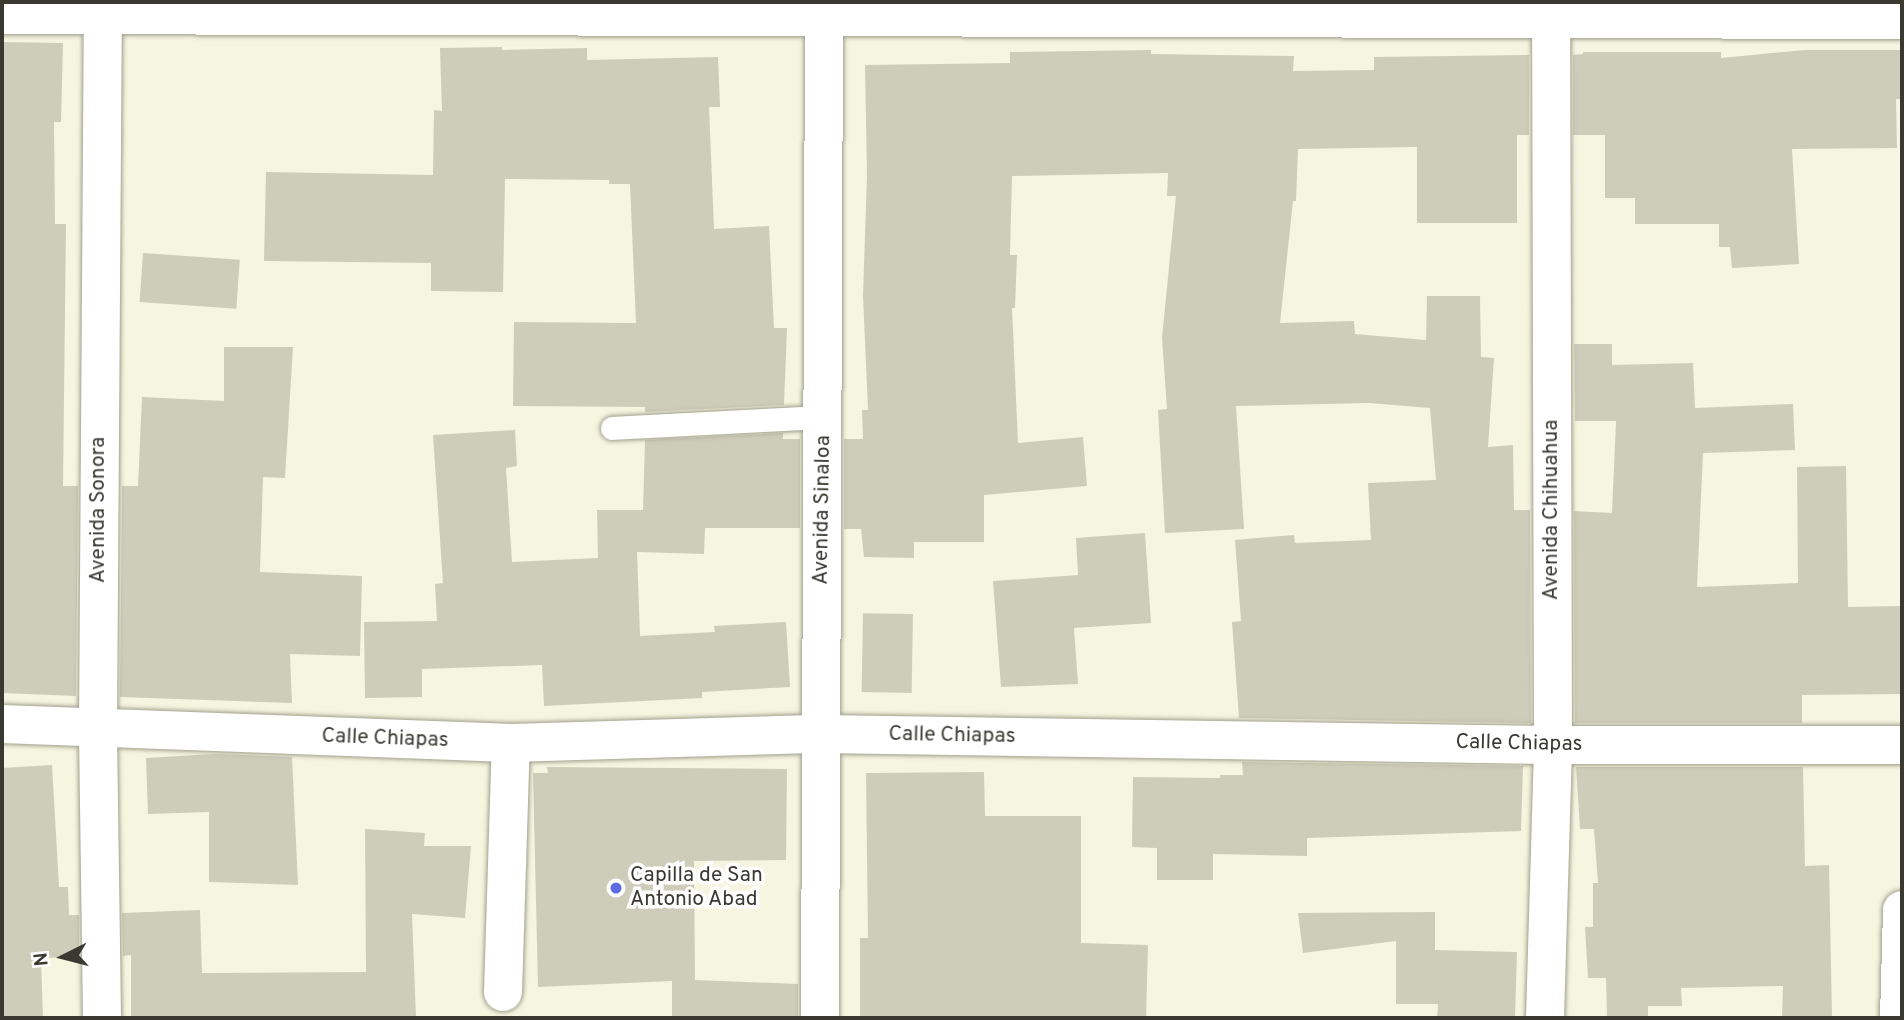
<!DOCTYPE html>
<style>
body{margin:0}
#map{position:relative;width:1904px;height:1020px;overflow:hidden;background:#f6f5e0;font-family:Overpass,sans-serif}
div>[style]{position:absolute}
.building>*{inset:0;background:#cecdb9;transform-origin:0 0}
.roads{filter:drop-shadow(0 0 2px #a1a08d) drop-shadow(0 0 2px #a1a08d)}
.service>*{height:23px;margin:-11.5px;padding:0 11.5px;transform-origin:11.5px;border-radius:11.5px;background:#fff}
.minor>*{height:38px;margin:-19px;padding:0 19px;transform-origin:19px;border-radius:19px;background:#fff}
.dots>*{width:19px;height:19px;translate:-50% -50%;box-sizing:border-box;border:4px solid #fff;border-radius:50%}
span{translate:-50% -50%;white-space:nowrap;text-align:center;line-height:1.15;-webkit-text-stroke:7px #fff;paint-order:stroke}
.street-label{font-size:21px;color:#3a3931}
.poi-label{font-size:21px;color:#3a3931}
.left{translate:0 -50%;text-align:left}
.frame{position:absolute;inset:0;border:4px solid #3a3931;pointer-events:none}
.north{position:absolute;left:28px;top:922px;width:70px;height:70px;-webkit-text-stroke:5px #fff;paint-order:stroke;rotate:264deg;font-size:19px;font-weight:700;line-height:28px;text-align:center;color:#3a3931}
.north::after{content:'';display:block;margin:auto;width:24px;height:32px;background:#3a3931;clip-path:polygon(50% 0,100% 100%,50% 72%,0 100%)}
</style>
<div id="map">
<div class="building">
<i style="clip-path:polygon(2px 42px,63px 43px,61px 122px,54px 122px,55px 224px,66px 224px,63px 486px,78px 486px,76px 696px,2px 693px)"></i>
<i style="clip-path:polygon(502px 47px,502px 50px,587px 48px,587px 60px,718px 57px,720px 107px,709px 107px,714px 229px,769px 226px,774px 328px,787px 328px,784px 405px,645px 412px,645px 407px,513px 406px,514px 322px,636px 323px,630px 184px,609px 184px,609px 180px,505px 179px,503px 292px,431px 291px,431px 263px,264px 261px,266px 172px,433px 175px,434px 110px,442px 111px,440px 48px)"></i>
<i style="clip-path:polygon(1151px 50px,1151px 54px,1294px 56px,1293px 71px,1374px 70px,1374px 57px,1529px 55px,1529px 135px,1517px 135px,1517px 223px,1417px 223px,1417px 147px,1298px 149px,1296px 201px,1293px 201px,1280px 323px,1354px 321px,1355px 334px,1426px 340px,1427px 296px,1480px 296px,1481px 357px,1494px 358px,1488px 447px,1513px 445px,1514px 510px,1530px 510px,1531px 723px,1239px 718px,1232px 622px,1241px 621px,1235px 540px,1294px 535px,1295px 543px,1371px 540px,1368px 483px,1436px 480px,1430px 408px,1369px 403px,1236px 406px,1244px 529px,1165px 533px,1158px 410px,1167px 409px,1162px 338px,1176px 196px,1167px 196px,1168px 173px,1012px 176px,1010px 255px,1017px 255px,1015px 308px,1012px 308px,1018px 443px,1083px 437px,1087px 486px,984px 495px,984px 542px,914px 542px,914px 558px,864px 557px,861px 529px,844px 529px,844px 439px,863px 439px,862px 410px,868px 410px,863px 295px,867px 176px,865px 65px,1010px 63px,1010px 52px)"></i>
<i style="clip-path:polygon(1804px 50px,1902px 50px,1902px 99px,1896px 99px,1897px 148px,1792px 149px,1799px 264px,1732px 268px,1730px 247px,1719px 247px,1719px 224px,1635px 224px,1635px 198px,1605px 198px,1605px 135px,1573px 135px,1573px 55px,1583px 54px,1583px 52px,1721px 52px,1721px 58px)"></i>
<i style="left:143px;top:253px;width:97px;height:49px;rotate:4deg"></i>
<i style="clip-path:polygon(1574px 344px,1612px 344px,1612px 365px,1693px 363px,1695px 408px,1793px 404px,1795px 450px,1703px 453px,1697px 587px,1798px 583px,1797px 467px,1846px 466px,1848px 607px,1902px 606px,1902px 694px,1802px 695px,1802px 723px,1575px 723px,1574px 511px,1612px 513px,1616px 421px,1575px 421px)"></i>
<i style="clip-path:polygon(224px 347px,293px 347px,285px 478px,263px 477px,260px 572px,362px 576px,360px 656px,290px 654px,292px 703px,120px 697px,122px 486px,138px 486px,142px 397px,224px 401px)"></i>
<i style="clip-path:polygon(515px 430px,517px 466px,506px 468px,512px 562px,598px 558px,597px 510px,643px 510px,645px 440px,783px 433px,783px 439px,800px 439px,800px 528px,705px 528px,704px 554px,637px 552px,640px 636px,715px 632px,714px 626px,786px 622px,790px 687px,702px 692px,702px 698px,544px 706px,542px 665px,422px 669px,422px 697px,365px 698px,364px 622px,437px 621px,435px 584px,443px 583px,433px 435px)"></i>
<i style="clip-path:polygon(1145px 533px,1151px 623px,1074px 628px,1078px 684px,1001px 687px,993px 581px,1078px 575px,1076px 538px)"></i>
<i style="left:913px;top:614px;width:79px;height:50px;rotate:91deg"></i>
<i style="clip-path:polygon(214px 754px,292px 757px,298px 885px,209px 882px,209px 812px,148px 814px,146px 758px)"></i>
<i style="clip-path:polygon(1242px 762px,1523px 766px,1521px 831px,1307px 838px,1307px 856px,1213px 854px,1213px 880px,1157px 880px,1157px 848px,1132px 847px,1133px 777px,1220px 778px,1220px 775px,1243px 775px)"></i>
<i style="clip-path:polygon(52px 765px,59px 887px,68px 887px,69px 915px,79px 915px,79px 957px,41px 958px,43px 1018px,2px 1018px,2px 768px)"></i>
<i style="clip-path:polygon(547px 767px,787px 769px,786px 860px,694px 861px,695px 980px,798px 984px,798px 1018px,672px 1018px,672px 981px,538px 987px,533px 773px,548px 773px)"></i>
<i style="clip-path:polygon(1576px 767px,1803px 767px,1805px 866px,1829px 865px,1832px 1018px,1782px 1018px,1783px 986px,1681px 988px,1682px 1006px,1648px 1006px,1648px 1018px,1607px 1018px,1606px 978px,1588px 978px,1585px 927px,1593px 927px,1593px 883px,1598px 883px,1594px 829px,1580px 829px)"></i>
<i style="clip-path:polygon(984px 772px,985px 816px,1081px 816px,1081px 943px,1148px 945px,1146px 1018px,860px 1018px,860px 938px,868px 938px,866px 773px)"></i>
<i style="clip-path:polygon(365px 829px,425px 833px,424px 846px,471px 846px,465px 918px,412px 914px,416px 1018px,131px 1018px,131px 955px,123px 956px,122px 913px,200px 910px,202px 973px,366px 972px)"></i>
<i style="clip-path:polygon(1435px 912px,1435px 950px,1517px 952px,1515px 1018px,1437px 1018px,1438px 1004px,1396px 1004px,1396px 941px,1303px 953px,1298px 913px)"></i>
</div>
<div class="roads">
<div class="service">
<i style="left:612px;top:428px;width:212px;rotate:-3deg"></i>
</div>
<div class="minor">
<i style="left:2px;top:15px;width:1900px;rotate:0.15deg"></i>
<i style="left:2px;top:724px;width:509px;rotate:2.14deg"></i>
<i style="left:511px;top:743px;width:309px;rotate:-1.7deg"></i>
<i style="left:820px;top:734px;width:733px;rotate:0.86deg"></i>
<i style="left:1553px;top:745px;width:349px"></i>
<i style="left:503px;top:992px;width:249px;rotate:-88.2deg"></i>
<i style="left:102px;top:1018px;width:289px;rotate:-90.8deg"></i>
<i style="left:98px;top:729px;width:727px;rotate:-89.61deg"></i>
<i style="left:820px;top:1018px;width:1016px;rotate:-89.77deg"></i>
<i style="left:1545px;top:1018px;width:273px;rotate:-88.3deg"></i>
<i style="left:1553px;top:745px;width:743px;rotate:-90.15deg"></i>
<i style="left:1899px;top:1018px;width:108px;rotate:-88.4deg"></i>
</div>
</div>
<div class="dots">
<i style="left:616px;top:888px;background:#5e6be2"></i>
</div>
<div class="street-label">
<span style="left:99px;top:510px;rotate:-90deg">Avenida Sonora</span>
<span style="left:823px;top:510px;rotate:-89deg">Avenida Sinaloa</span>
<span style="left:1552px;top:510px;rotate:-90deg">Avenida Chihuahua</span>
<span style="left:952px;top:736px;rotate:1deg">Calle Chiapas</span>
<span style="left:385px;top:739px;rotate:2deg">Calle Chiapas</span>
<span style="left:1519px;top:744px;rotate:1deg">Calle Chiapas</span>
</div>
<div class="poi-label">
<span class="left" style="left:630px;top:888px">Capilla de San<br>Antonio Abad</span>
</div>
<div class="frame"></div>
<div class="north">N</div>
</div>
